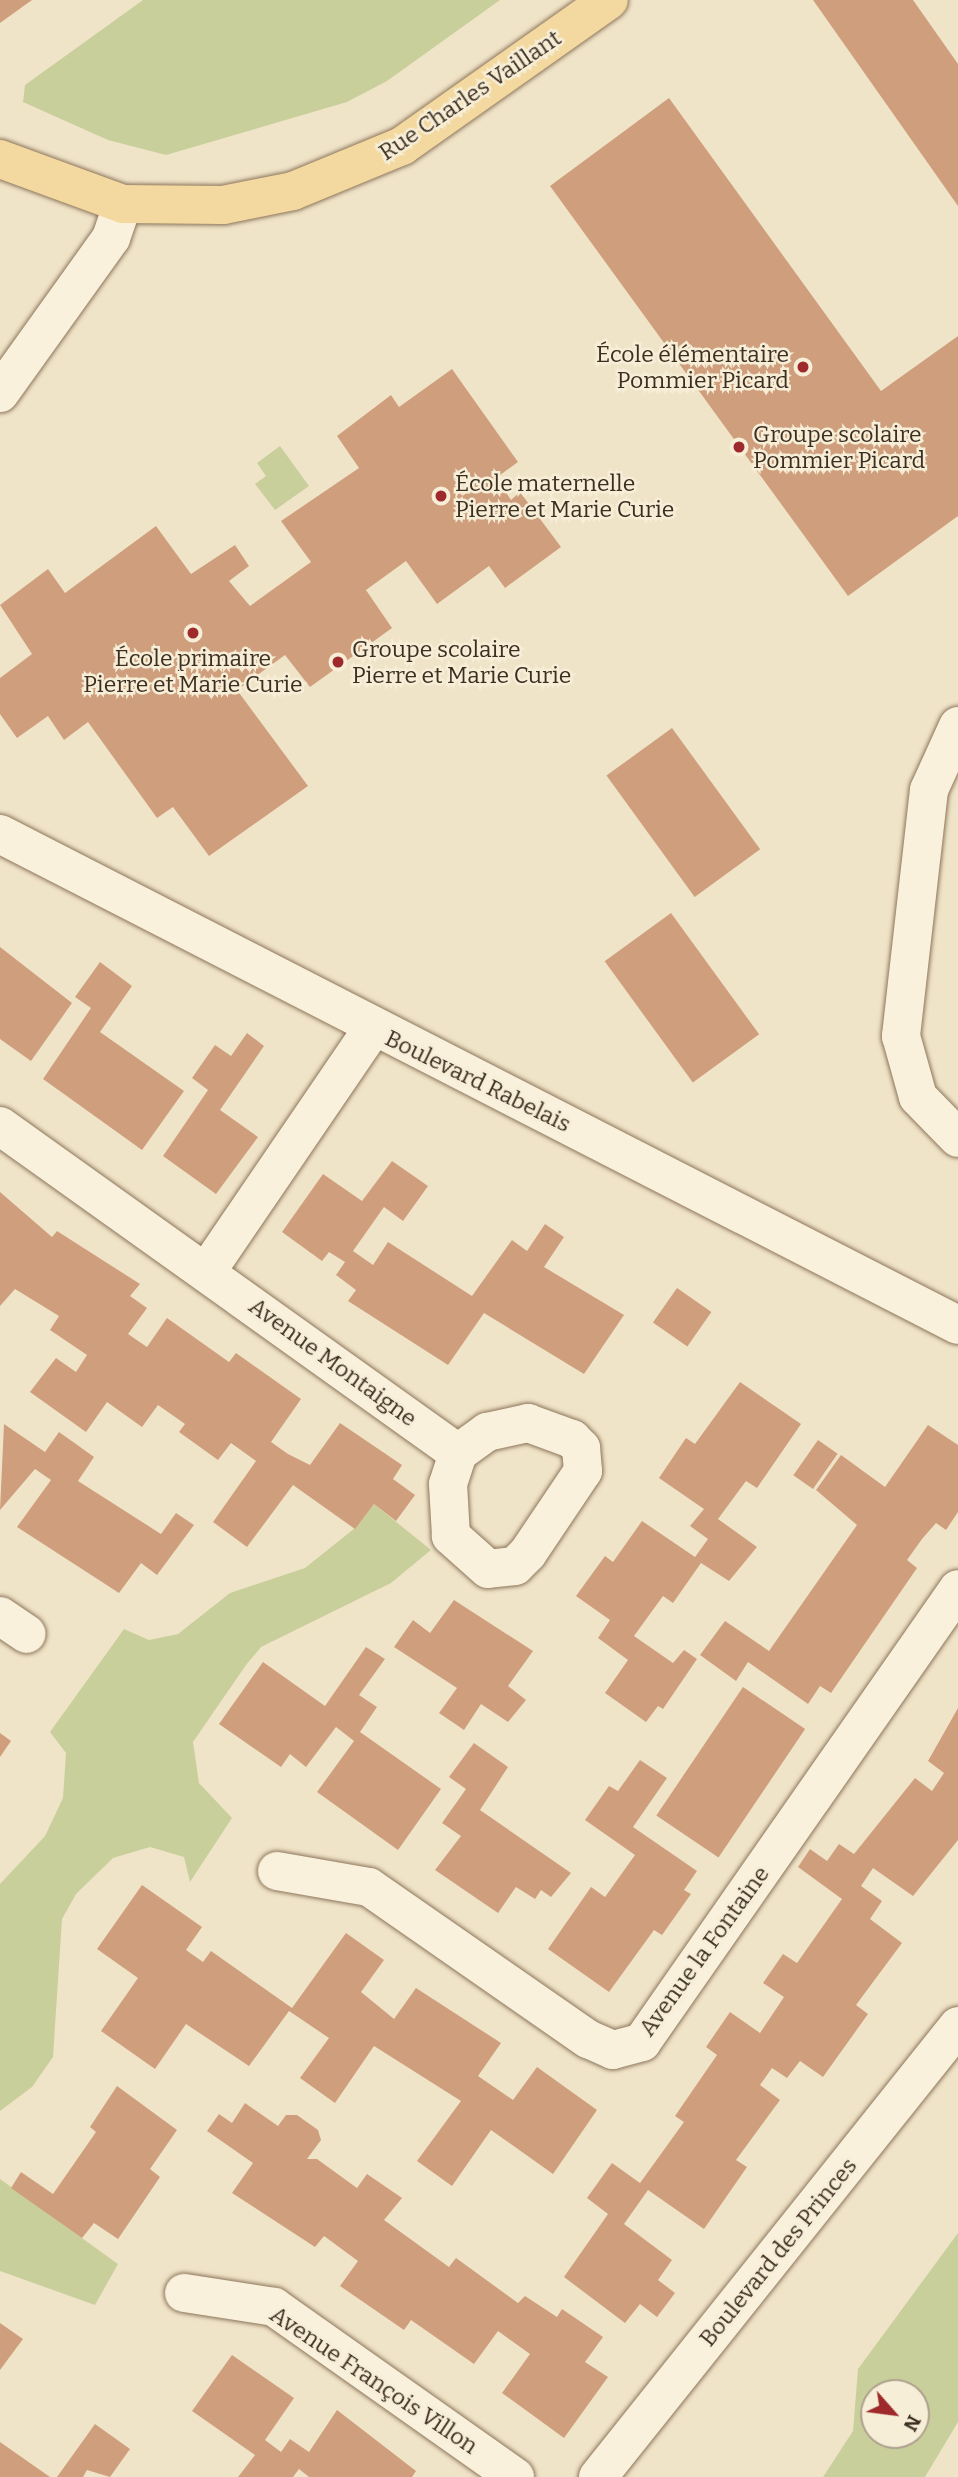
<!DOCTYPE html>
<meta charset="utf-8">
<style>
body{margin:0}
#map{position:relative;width:958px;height:2477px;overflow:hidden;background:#f0e4c8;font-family:Bitter,serif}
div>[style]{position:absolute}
.green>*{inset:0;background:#c9cf9b}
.building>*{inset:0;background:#cf9f7d;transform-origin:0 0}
.roads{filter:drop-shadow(0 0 2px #8d765c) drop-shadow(0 0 2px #8d765c)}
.minor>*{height:38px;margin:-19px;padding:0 19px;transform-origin:19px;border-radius:19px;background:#faf1dc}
.major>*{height:38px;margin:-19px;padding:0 19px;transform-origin:19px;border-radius:19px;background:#f3d9a0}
.dots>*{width:19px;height:19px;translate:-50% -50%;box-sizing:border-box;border:4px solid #f7eed8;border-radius:50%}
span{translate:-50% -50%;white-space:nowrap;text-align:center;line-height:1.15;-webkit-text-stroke:5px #f7eed8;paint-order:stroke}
.street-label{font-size:23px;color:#3d2e20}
.poi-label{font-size:23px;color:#3d2e20}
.right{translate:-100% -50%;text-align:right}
.left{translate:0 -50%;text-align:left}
.north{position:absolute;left:860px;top:2379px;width:70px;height:70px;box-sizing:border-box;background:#f7eed8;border:2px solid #ada18e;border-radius:50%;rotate:118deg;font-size:19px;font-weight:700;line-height:28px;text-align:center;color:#3d2e20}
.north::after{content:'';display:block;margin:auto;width:24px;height:32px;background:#9e2a2b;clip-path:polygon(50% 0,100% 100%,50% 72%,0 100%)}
</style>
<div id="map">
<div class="green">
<i style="clip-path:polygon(143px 0,500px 0,387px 81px,347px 102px,166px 155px,108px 140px,23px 102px,25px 85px)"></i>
<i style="clip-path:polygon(280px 446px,309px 486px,275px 510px,255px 484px,266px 476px,257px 463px)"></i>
<i style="clip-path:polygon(374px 1504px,431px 1550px,391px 1583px,261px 1647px,246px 1665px,193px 1742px,199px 1783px,232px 1818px,190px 1882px,184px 1857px,150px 1847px,113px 1858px,76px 1894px,62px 1919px,53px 2057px,32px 2087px,0 2111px,0 1884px,45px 1836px,63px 1798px,66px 1753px,50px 1732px,124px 1629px,149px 1640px,178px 1634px,230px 1593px,305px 1568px,355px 1528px)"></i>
<i style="clip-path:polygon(0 2179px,118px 2264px,95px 2305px,0 2271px)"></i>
<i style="clip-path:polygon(evenodd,958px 2233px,958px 2422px,925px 2477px,823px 2477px,853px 2431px,858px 2369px,958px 2233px,874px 2393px,916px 2393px,916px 2435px,874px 2435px,874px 2393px)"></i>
</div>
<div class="building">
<i style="clip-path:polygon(0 0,32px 0,0 23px)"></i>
<i style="clip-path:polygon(813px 0,913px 0,958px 64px,958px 206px)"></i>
<i style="clip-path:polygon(669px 98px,881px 391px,958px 336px,958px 516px,848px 596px,550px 186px)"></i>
<i style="clip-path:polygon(452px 369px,518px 462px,496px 478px,511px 500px,520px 492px,561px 547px,505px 588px,489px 566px,437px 604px,406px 561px,366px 590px,392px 628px,310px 687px,285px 655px,237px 690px,308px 786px,209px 856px,173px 807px,157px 818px,88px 722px,64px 740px,48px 716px,17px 738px,0 714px,0 678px,32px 654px,0 605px,48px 569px,65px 593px,156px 526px,191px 574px,235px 545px,249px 566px,229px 581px,250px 606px,311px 562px,281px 521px,359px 468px,337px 436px,391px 395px,399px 407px)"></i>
<i style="left:672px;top:728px;width:150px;height:81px;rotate:54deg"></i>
<i style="left:671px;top:913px;width:150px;height:82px;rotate:54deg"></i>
<i style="clip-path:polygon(0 947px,72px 1003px,31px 1061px,0 1039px)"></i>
<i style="clip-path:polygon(100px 962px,132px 986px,100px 1032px,184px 1091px,142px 1150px,43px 1079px,91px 1008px,75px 997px)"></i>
<i style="clip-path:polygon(247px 1033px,264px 1046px,220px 1110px,258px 1137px,216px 1194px,163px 1156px,208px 1090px,192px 1078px,215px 1045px,231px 1056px)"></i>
<i style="clip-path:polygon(392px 1161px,428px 1186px,403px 1221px,384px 1207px,353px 1251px,373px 1265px,388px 1242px,472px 1296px,512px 1240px,527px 1251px,545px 1224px,564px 1237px,544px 1267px,624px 1315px,584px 1374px,484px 1313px,448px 1365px,348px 1301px,356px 1290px,336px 1275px,345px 1262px,329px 1252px,322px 1261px,282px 1232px,323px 1174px,362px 1201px)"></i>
<i style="clip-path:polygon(0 1192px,52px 1237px,57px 1231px,140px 1284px,130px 1296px,147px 1308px,128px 1334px,147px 1347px,167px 1318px,229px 1362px,236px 1353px,301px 1399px,271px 1442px,288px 1454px,310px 1465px,340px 1423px,402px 1465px,393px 1479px,415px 1495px,396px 1521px,374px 1504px,355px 1529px,293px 1485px,247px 1547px,213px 1522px,256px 1461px,231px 1443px,218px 1460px,179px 1432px,185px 1424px,158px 1405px,142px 1427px,107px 1402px,86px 1432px,30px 1392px,56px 1358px,76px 1372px,87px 1355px,50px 1330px,59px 1316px,15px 1289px,0 1306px)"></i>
<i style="left:677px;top:1288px;width:42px;height:42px;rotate:35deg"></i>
<i style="clip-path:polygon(740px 1382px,801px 1424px,757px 1488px,746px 1481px,718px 1519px,757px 1547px,729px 1581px,701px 1563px,673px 1603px,663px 1596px,634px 1636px,673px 1663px,684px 1650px,697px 1659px,663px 1709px,658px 1706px,646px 1722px,605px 1693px,628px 1660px,598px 1638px,610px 1620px,576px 1596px,605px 1556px,613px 1562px,642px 1521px,695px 1557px,708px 1539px,690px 1526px,704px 1509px,659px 1478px,686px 1438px,695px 1444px)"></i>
<i style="clip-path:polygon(4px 1424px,45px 1452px,59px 1432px,76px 1444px,94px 1457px,78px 1481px,161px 1534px,176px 1513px,194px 1525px,157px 1575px,141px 1563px,119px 1593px,17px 1527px,51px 1480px,35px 1469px,0 1510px)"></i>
<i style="clip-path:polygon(928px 1425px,958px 1445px,958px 1512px,946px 1530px,936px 1523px,922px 1539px,907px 1560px,917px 1568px,831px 1693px,820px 1686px,808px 1704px,748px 1662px,736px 1681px,700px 1655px,725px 1621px,769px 1651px,857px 1525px,816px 1490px,841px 1455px,885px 1487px)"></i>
<i style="left:818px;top:1440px;width:24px;height:43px;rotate:35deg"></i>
<i style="clip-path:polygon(454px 1600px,533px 1651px,508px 1686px,526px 1700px,508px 1722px,481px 1704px,464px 1730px,439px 1713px,457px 1688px,394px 1647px,413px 1620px,430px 1633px)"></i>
<i style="clip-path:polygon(366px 1647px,385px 1659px,359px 1695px,377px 1707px,360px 1732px,441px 1789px,398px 1850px,317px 1792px,354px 1741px,336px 1727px,306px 1767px,290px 1754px,281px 1767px,219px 1724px,263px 1662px,325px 1706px)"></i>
<i style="left:743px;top:1687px;width:75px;height:155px;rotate:34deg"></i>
<i style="clip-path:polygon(958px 1708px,958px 1840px,913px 1896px,873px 1868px,861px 1886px,882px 1901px,870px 1919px,902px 1943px,856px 2005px,868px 2014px,823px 2077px,800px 2061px,787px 2078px,772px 2068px,760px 2085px,780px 2100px,736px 2160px,747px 2167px,704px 2229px,648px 2190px,624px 2224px,672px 2260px,658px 2280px,675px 2293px,657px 2317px,640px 2304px,625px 2323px,564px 2277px,608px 2214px,587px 2198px,612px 2163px,640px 2183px,684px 2122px,675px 2116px,717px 2055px,706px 2047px,730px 2012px,760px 2033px,784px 1997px,763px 1983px,783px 1954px,797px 1963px,842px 1899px,798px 1867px,810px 1849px,827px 1861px,839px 1844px,854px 1854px,915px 1778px,932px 1791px,944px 1773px,928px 1761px)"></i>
<i style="clip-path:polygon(0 1733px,11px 1741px,0 1757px)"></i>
<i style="clip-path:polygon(474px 1743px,508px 1767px,480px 1810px,571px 1873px,551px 1897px,541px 1890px,535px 1899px,516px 1887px,498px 1913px,435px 1870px,461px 1836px,442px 1823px,466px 1789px,449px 1777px)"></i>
<i style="clip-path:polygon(640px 1760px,667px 1778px,633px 1827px,697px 1871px,684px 1890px,691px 1894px,662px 1935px,654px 1930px,609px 1992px,548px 1949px,591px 1887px,605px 1897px,635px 1855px,585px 1820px,609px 1786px,618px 1791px)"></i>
<i style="clip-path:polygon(142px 1885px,202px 1927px,186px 1950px,203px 1962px,211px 1951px,292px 2008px,346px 1933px,384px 1960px,361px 1992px,394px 2019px,416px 1988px,501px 2043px,478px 2076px,513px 2100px,537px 2067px,597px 2110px,553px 2174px,491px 2130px,452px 2186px,417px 2161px,461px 2101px,374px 2046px,335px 2103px,300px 2078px,329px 2038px,289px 2011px,249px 2066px,186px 2024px,155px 2069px,101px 2031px,138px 1978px,97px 1949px)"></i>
<i style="clip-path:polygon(117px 2086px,177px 2130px,150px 2169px,160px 2177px,118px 2239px,94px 2223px,82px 2238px,11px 2188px,21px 2172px,53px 2194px,96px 2132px,90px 2127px)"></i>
<i style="clip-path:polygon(245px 2103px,278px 2126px,286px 2115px,297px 2115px,318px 2130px,321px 2140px,307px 2159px,317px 2159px,357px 2188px,367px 2174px,402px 2198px,384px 2220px,449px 2267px,456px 2258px,518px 2303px,525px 2296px,557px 2317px,562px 2309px,603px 2337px,585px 2362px,608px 2377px,564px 2438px,502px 2393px,530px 2354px,498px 2331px,474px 2364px,411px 2320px,404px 2330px,340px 2286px,358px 2261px,324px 2236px,315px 2247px,232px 2193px,253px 2163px,207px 2131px,219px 2114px,232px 2123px)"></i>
<i style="clip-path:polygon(0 2323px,23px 2339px,0 2370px)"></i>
<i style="clip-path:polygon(232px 2355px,294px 2398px,265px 2440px,281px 2452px,290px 2439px,309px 2452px,337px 2410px,416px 2471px,412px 2477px,309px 2477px,299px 2469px,293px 2477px,238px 2477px,255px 2455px,192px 2411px)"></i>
<i style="clip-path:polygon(95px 2424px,130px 2449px,110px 2477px,87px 2470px,83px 2477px,57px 2477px)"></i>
<i style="clip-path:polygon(0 2442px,50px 2477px,0 2477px)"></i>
</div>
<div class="roads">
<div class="minor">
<i style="left:0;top:393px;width:191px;rotate:-54.4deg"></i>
<i style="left:111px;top:238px;width:36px;rotate:-71deg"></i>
<i style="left:958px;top:726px;width:70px;rotate:114.4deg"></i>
<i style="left:929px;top:790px;width:248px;rotate:96.5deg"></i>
<i style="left:901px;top:1036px;width:63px;rotate:74.4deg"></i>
<i style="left:918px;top:1097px;width:57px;rotate:45.7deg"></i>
<i style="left:0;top:834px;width:1076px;rotate:27.14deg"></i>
<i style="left:0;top:1126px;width:563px;rotate:35.53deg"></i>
<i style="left:207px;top:1271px;width:294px;rotate:-55.7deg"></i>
<i style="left:528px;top:1423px;width:47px;rotate:20deg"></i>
<i style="left:572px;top:1439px;width:13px;rotate:45deg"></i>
<i style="left:581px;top:1448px;width:23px;rotate:85deg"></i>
<i style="left:583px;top:1471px;width:99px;rotate:123.9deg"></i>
<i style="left:528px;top:1553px;width:18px;rotate:135deg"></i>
<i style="left:515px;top:1566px;width:27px;rotate:174deg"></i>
<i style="left:488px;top:1569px;width:50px;rotate:-138.3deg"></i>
<i style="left:451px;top:1536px;width:52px;rotate:-93.3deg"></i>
<i style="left:448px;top:1484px;width:33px;rotate:-72deg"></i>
<i style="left:458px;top:1453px;width:36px;rotate:-36deg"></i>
<i style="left:487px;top:1432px;width:42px;rotate:-12.4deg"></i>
<i style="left:0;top:1616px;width:32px;rotate:34deg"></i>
<i style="left:277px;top:1871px;width:93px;rotate:9.9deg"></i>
<i style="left:369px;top:1887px;width:267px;rotate:34.8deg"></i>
<i style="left:588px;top:2039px;width:27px;rotate:24deg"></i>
<i style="left:613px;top:2050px;width:30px;rotate:-15deg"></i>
<i style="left:642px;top:2042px;width:552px;rotate:-55.1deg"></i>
<i style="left:184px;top:2293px;width:91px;rotate:8.8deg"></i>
<i style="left:274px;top:2307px;width:295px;rotate:35.2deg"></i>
<i style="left:598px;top:2477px;width:577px;rotate:-51.4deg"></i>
</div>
<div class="major">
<i style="left:0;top:159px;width:131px;rotate:20.1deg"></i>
<i style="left:123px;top:204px;width:100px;rotate:0.6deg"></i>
<i style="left:223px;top:205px;width:71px;rotate:-11.3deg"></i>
<i style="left:293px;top:191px;width:118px;rotate:-22.4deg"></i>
<i style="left:402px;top:146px;width:253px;rotate:-35.2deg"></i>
</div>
</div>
<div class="dots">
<i style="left:803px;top:367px;background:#9e2a2b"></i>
<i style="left:739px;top:447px;background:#9e2a2b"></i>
<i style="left:441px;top:496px;background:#9e2a2b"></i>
<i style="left:193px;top:633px;background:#9e2a2b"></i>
<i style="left:338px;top:662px;background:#9e2a2b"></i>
</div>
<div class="street-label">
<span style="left:470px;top:95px;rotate:-34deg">Rue Charles Vaillant</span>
<span style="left:478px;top:1081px;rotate:26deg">Boulevard Rabelais</span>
<span style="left:333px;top:1362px;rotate:36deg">Avenue Montaigne</span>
<span style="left:704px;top:1951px;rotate:-54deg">Avenue la Fontaine</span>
<span style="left:778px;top:2252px;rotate:-51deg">Boulevard des Princes</span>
<span style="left:374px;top:2380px;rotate:34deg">Avenue François Villon</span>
</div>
<div class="poi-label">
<span class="right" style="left:789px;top:367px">École élémentaire<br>Pommier Picard</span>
<span class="left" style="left:753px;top:447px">Groupe scolaire<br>Pommier Picard</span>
<span class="left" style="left:455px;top:496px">École maternelle<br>Pierre et Marie Curie</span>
<span class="left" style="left:352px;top:662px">Groupe scolaire<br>Pierre et Marie Curie</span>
<span style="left:193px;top:671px">École primaire<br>Pierre et Marie Curie</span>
</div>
<div class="north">N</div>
</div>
